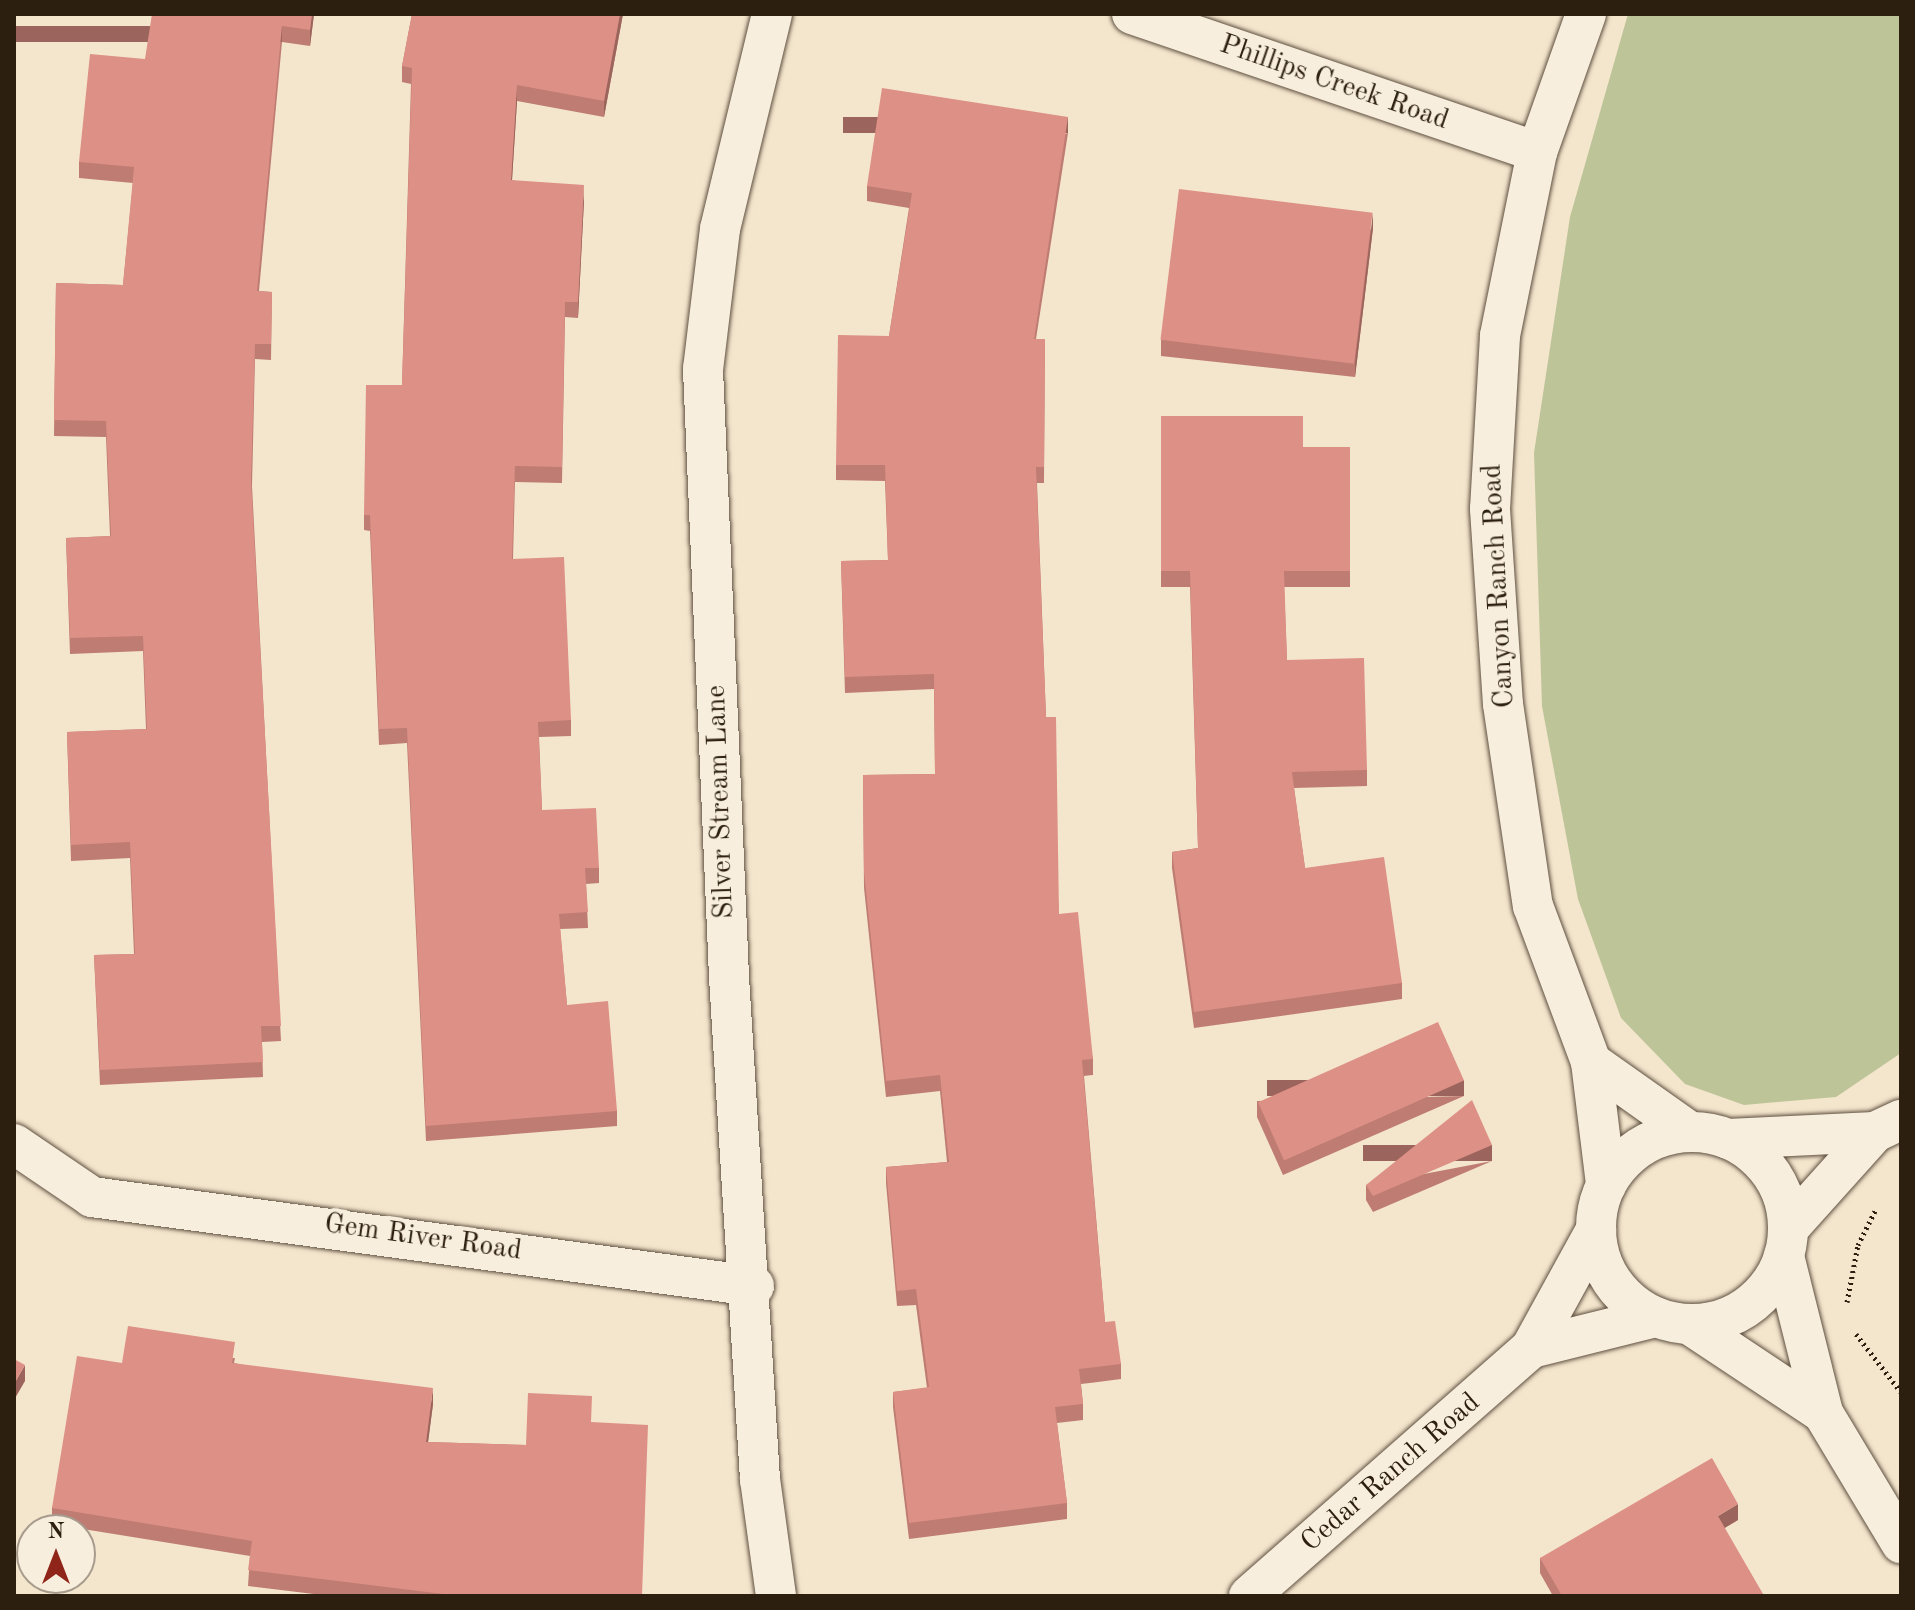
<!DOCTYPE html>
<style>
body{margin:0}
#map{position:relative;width:1915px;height:1610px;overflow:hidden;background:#f4e5cd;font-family:"Old Standard TT",serif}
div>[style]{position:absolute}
.green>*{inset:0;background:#bdc497}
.path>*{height:5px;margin-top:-2.5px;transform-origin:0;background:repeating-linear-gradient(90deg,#2c1f10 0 2px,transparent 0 6px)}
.roads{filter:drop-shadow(0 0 2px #5e503f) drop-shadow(0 0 2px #5e503f)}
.street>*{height:40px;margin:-20px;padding:0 20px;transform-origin:20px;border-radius:20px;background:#f8eede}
.street>.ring{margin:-20px;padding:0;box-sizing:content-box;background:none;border:40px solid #f8eede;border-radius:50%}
.wall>*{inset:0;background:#be7c72}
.shaded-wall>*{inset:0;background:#9b655d;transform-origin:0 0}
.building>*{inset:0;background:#dd9085;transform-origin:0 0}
span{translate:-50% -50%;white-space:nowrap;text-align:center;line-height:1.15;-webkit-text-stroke:8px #f8eede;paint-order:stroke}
.street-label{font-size:28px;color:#2c1f10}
.frame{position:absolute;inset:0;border:16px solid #2c1f10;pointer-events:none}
.north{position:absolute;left:16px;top:1514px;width:80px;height:80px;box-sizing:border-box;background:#f8eede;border:2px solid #a69b8c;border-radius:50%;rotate:0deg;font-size:22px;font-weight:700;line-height:32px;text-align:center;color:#2c1f10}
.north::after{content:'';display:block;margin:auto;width:28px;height:36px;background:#8f2418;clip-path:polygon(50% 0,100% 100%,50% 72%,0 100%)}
</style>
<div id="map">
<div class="green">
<i style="clip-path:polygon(1628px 14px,1901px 14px,1901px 1053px,1836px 1097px,1744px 1105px,1685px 1084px,1621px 1018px,1578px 899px,1542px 706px,1534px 453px,1570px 217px)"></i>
</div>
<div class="path">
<i style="left:1847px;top:1302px;width:58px;rotate:-79.1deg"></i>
<i style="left:1858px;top:1245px;width:40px;rotate:-63.4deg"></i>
<i style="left:1856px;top:1334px;width:73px;rotate:52.2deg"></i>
</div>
<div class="roads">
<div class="street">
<i style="left:772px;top:14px;width:221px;rotate:103.6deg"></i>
<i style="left:720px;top:229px;width:141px;rotate:96.9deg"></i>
<i style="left:703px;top:369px;width:609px;rotate:87.55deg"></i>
<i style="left:729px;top:977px;width:503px;rotate:86.47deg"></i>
<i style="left:760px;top:1479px;width:118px;rotate:82.2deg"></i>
<i style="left:1132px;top:14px;width:428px;rotate:18.8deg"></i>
<i style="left:1586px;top:14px;width:146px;rotate:109.5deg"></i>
<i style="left:1537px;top:152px;width:188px;rotate:101.4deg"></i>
<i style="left:1500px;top:336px;width:173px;rotate:93.3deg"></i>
<i style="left:1490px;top:509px;width:195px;rotate:86.2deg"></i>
<i style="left:1503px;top:704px;width:204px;rotate:81.6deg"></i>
<i style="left:1533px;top:906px;width:166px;rotate:69.6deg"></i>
<i style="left:1591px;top:1062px;width:124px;rotate:83deg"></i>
<i style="left:1591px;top:1062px;width:121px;rotate:35.3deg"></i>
<i class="ring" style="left:1596px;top:1132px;width:152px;height:152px"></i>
<i style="left:1728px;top:1139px;width:147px;rotate:-2.7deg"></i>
<i style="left:1875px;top:1132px;width:29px;rotate:-25deg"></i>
<i style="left:14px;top:1144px;width:94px;rotate:34.2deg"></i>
<i style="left:92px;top:1197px;width:668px;rotate:7.66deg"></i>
<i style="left:1788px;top:1229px;width:130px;rotate:-48.1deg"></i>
<i style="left:1784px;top:1256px;width:162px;rotate:76deg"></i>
<i style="left:1823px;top:1413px;width:152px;rotate:59deg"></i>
<i style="left:1689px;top:1324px;width:161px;rotate:33.6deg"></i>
<i style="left:1531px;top:1348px;width:128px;rotate:-14deg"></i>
<i style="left:1249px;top:1596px;width:376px;rotate:-41.3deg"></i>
<i style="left:1531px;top:1348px;width:135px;rotate:-61.2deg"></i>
</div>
</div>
<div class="wall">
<i style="clip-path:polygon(314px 14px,310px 46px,282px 42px,259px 291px,272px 292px,271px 360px,255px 359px,252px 486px,281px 1041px,262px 1042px,263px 1077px,100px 1085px,94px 955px,134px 954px,130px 858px,71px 861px,67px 732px,146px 729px,143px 651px,70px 654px,66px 538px,110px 536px,106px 437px,54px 436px,56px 283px,123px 285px,133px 183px,79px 178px,79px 162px,145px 59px)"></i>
<i style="clip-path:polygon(412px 14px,623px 14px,604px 117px,517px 101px,512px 180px,584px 200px,578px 318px,565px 317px,562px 483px,515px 482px,513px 559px,571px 720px,571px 736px,539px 737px,542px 810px,599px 868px,599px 883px,586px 884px,588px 928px,560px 929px,567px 1005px,617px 1111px,617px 1126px,426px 1141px,407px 743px,379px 745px,370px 531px,364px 530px,364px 515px,402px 385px,411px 84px,402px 82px,402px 66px)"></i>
<i style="clip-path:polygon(1068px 133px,1036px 339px,1045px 339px,1044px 483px,1037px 483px,1046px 717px,1059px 914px,1093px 1059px,1093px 1075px,1084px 1076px,1105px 1322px,1121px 1364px,1121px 1379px,1081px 1384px,1083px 1404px,1083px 1420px,1057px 1423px,1067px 1503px,1067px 1519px,909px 1539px,893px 1407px,893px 1392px,927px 1388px,916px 1305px,897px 1306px,886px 1183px,886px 1167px,947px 1162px,940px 1091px,886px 1097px,864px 888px,863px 775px,935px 774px,934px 689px,845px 693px,841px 561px,888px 560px,885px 481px,836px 480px,836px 465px,889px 336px,909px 208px,867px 201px,867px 186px)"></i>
<i style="clip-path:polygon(1373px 228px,1355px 377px,1161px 356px,1161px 340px)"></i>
<i style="clip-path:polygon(1161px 416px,1303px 447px,1350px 447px,1350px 587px,1284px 587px,1287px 660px,1367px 770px,1367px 786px,1294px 788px,1305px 868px,1402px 983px,1402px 999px,1194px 1028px,1172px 868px,1172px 852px,1198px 848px,1190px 587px,1161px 587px)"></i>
<i style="clip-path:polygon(1464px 1096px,1283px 1175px,1257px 1117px,1257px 1101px)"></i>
<i style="clip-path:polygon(1492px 1161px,1373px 1212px,1366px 1200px,1366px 1185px)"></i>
<i style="clip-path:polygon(235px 1358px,234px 1363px,433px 1404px,428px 1442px,526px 1445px,592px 1422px,642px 1596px,330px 1596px,248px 1586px,250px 1556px,52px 1524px,52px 1508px,122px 1363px)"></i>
<i style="clip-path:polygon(1738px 1520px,1724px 1528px,1764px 1596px,1553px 1596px,1540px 1573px,1540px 1558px)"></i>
</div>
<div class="shaded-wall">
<i style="clip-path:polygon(312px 14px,314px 14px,310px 46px,310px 30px)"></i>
<i style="clip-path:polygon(620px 14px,623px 14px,604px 117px,604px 101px)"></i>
<i style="left:282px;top:26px;width:16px;height:266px;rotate:90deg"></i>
<i style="clip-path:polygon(517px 85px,517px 101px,511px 196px,511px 180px)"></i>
<i style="left:1068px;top:117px;width:16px;height:225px;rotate:90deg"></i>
<i style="clip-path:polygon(584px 185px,584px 200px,578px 318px,578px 302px)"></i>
<i style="clip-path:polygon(1373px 213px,1373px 228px,1355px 377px,1355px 362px)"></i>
<i style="left:1464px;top:1080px;width:16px;height:197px;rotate:90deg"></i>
<i style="left:1492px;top:1145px;width:16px;height:129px;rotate:90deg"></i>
<i style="clip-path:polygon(25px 1365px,25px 1381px,14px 1400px,14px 1384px)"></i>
<i style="clip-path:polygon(433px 1388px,433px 1404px,426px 1458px,426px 1442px)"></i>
<i style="clip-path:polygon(1738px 1504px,1738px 1520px,1718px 1532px,1718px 1516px)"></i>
</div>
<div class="building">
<i style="clip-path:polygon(152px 14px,312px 14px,310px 30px,282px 26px,257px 291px,272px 292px,271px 344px,255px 344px,251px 481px,281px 1026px,261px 1026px,263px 1062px,100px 1070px,94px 955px,135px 954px,130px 842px,71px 845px,67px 732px,147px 729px,143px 636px,70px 638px,66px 538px,111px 536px,106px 421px,54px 420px,56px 283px,123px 285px,134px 167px,79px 162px,90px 54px,145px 59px)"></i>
<i style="clip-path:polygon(412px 14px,620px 14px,604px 101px,517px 85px,511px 180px,584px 185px,578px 302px,565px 302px,562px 467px,515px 466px,512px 559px,564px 557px,571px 720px,538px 722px,542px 810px,596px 808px,599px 868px,585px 868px,588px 912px,559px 914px,567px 1005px,608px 1001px,617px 1111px,426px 1126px,407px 728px,379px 729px,370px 515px,364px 515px,366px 385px,402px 385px,412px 68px,402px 66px)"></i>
<i style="clip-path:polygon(882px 88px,1068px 117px,1034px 339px,1045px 339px,1044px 467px,1036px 467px,1046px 717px,1056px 717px,1059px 914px,1078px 912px,1093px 1059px,1082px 1060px,1105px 1322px,1115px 1321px,1121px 1364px,1079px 1369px,1083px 1404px,1055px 1407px,1067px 1503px,909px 1523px,893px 1392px,929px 1387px,916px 1289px,897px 1291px,886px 1167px,949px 1162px,940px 1075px,886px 1081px,864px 872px,863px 775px,935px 774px,934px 674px,845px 677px,841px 561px,888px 560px,885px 465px,836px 465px,838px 335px,889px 336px,912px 193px,867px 186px)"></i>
<i style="left:1179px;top:189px;width:195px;height:152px;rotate:7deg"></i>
<i style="clip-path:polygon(1161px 416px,1303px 416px,1303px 447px,1350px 447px,1350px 571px,1284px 571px,1287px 660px,1364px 658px,1367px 770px,1292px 772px,1305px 868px,1384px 857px,1402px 983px,1194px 1012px,1172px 852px,1198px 848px,1190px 571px,1161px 571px)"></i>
<i style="left:1438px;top:1022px;width:64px;height:197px;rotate:66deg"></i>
<i style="clip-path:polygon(1472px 1100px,1492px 1145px,1373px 1196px,1366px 1185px)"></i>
<i style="clip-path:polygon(128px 1326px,235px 1342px,232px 1363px,433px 1388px,426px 1442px,526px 1445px,528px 1393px,592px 1396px,591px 1422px,648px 1425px,642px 1596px,488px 1596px,443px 1594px,248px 1570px,252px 1541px,52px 1508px,77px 1356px,122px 1363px)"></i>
<i style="clip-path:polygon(14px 1359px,25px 1365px,14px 1384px)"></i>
<i style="clip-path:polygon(1712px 1458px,1738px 1504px,1718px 1516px,1764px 1596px,1562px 1596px,1540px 1558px)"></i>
</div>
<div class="street-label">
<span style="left:1334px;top:83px;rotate:19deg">Phillips Creek Road</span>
<span style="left:1499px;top:586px;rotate:-93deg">Canyon Ranch Road</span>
<span style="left:721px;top:802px;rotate:-92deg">Silver Stream Lane</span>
<span style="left:423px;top:1238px;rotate:8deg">Gem River Road</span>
<span style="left:1391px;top:1473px;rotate:-41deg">Cedar Ranch Road</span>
</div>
<div class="frame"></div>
<div class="north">N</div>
</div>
